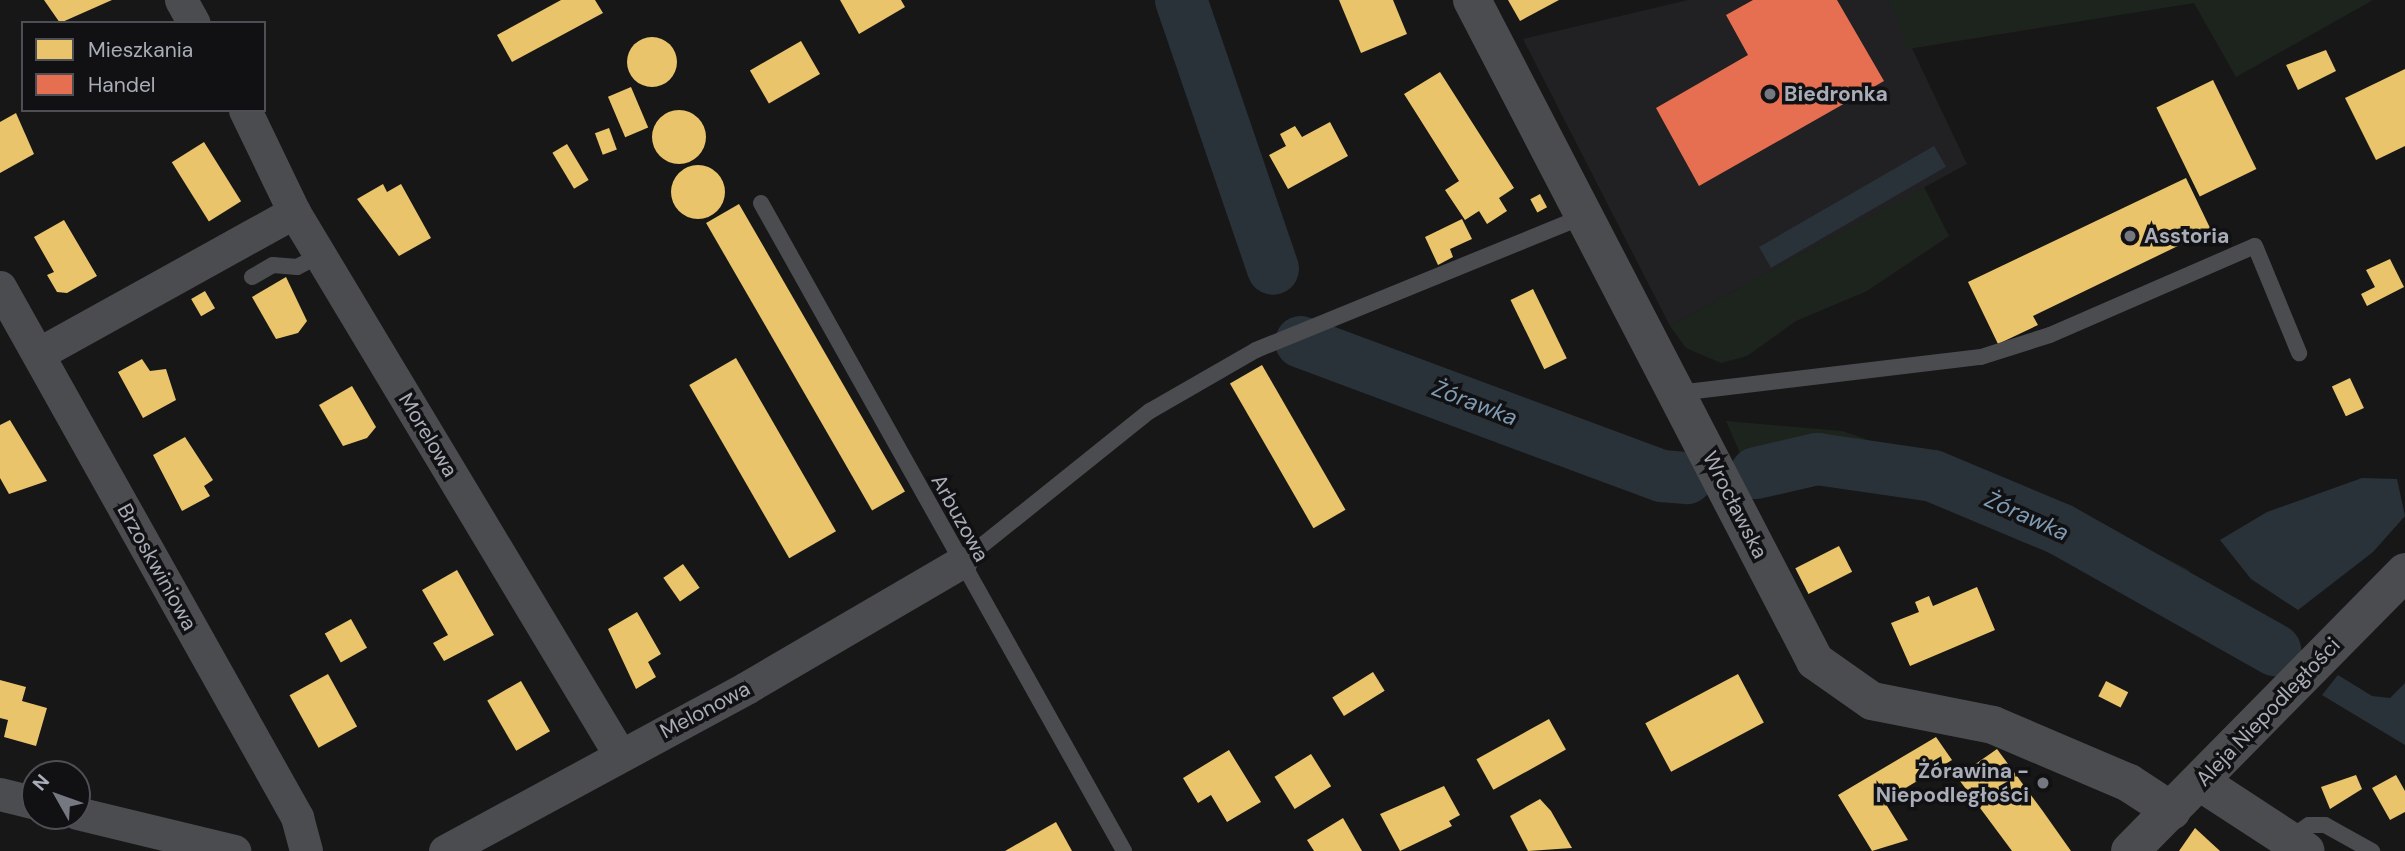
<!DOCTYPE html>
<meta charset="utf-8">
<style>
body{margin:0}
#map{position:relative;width:2405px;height:851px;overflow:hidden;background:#171717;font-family:"DM Sans",sans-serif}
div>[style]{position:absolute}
.built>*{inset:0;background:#212123}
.green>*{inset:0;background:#1d241e}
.water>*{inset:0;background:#2a3239;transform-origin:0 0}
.homes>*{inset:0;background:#e9c46a;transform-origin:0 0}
.round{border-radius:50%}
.shops>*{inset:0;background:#e76f51}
.river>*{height:52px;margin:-26px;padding:0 26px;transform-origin:26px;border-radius:26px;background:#2a3239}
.service>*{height:16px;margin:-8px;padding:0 8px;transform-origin:8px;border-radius:8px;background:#4b4c50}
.minor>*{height:33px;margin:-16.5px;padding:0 16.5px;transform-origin:16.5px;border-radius:16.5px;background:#4b4c50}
.tertiary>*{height:38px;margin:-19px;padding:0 19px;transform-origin:19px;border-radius:19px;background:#4b4c50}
.dots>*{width:19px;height:19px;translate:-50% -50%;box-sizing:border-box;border:4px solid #111113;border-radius:50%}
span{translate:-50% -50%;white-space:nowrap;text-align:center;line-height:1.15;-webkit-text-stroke:7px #111113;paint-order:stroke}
.poi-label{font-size:21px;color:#a8adb8;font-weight:700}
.left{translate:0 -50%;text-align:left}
.right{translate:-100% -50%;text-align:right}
.street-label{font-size:21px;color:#a8adb8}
.water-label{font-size:23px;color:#7f9bb3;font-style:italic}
.legend{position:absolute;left:21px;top:21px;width:245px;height:91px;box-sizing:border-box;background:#111113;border:2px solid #4d4f55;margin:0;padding:9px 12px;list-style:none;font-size:21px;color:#a8adb8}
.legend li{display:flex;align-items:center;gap:14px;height:35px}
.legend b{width:35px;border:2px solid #4d4f55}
.north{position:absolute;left:21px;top:760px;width:70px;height:70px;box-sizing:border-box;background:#111113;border:2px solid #4d4f55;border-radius:50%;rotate:310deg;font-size:19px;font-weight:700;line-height:28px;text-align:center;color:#a8adb8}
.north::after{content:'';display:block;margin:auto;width:24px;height:32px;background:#757880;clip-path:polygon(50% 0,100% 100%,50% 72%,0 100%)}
</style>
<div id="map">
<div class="built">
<i style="clip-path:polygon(1688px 0,1889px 0,1967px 164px,1670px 326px,1523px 39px)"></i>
</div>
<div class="green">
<i style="clip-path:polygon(1889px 0,2373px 0,2236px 77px,2194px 3px,1908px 49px)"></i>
<i style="clip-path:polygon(1924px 187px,1949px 236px,1867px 291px,1796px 321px,1747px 356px,1721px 363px,1686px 348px,1670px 326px)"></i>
<i style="clip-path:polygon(1726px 421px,1842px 431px,2055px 503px,2189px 570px,2196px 589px,2046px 511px,1920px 467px,1740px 453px)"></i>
</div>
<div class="water">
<i style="left:1934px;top:146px;width:24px;height:202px;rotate:60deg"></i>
<i style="clip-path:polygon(2362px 478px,2397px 479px,2405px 516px,2373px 552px,2298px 610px,2251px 579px,2220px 540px,2267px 512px)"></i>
<i style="clip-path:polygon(2338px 675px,2372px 696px,2390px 698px,2405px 683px,2405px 745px,2322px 695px)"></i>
</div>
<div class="homes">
<i style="clip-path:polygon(44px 0,112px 0,60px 23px)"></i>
<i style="clip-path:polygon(561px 0,595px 0,603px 13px,512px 62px,497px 35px)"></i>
<i style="clip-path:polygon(840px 0,901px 0,905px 7px,859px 34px)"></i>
<i style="clip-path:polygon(1339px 0,1393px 0,1407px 34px,1361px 53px)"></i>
<i style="clip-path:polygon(1508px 0,1559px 0,1520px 21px)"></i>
<i class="round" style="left:627px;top:37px;width:50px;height:50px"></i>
<i style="left:801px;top:41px;width:38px;height:59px;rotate:60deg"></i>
<i style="clip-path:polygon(2326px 50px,2336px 71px,2298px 90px,2286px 65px)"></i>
<i style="clip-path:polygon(2405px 69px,2405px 146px,2376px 160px,2345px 98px)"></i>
<i style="clip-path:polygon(1440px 72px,1514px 188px,1499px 198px,1507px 211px,1487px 224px,1479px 211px,1465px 220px,1445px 190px,1459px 181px,1404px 94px)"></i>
<i style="left:2213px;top:80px;width:99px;height:63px;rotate:64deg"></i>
<i style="left:631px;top:87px;width:44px;height:25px;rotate:67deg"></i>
<i style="clip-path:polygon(1239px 100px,1244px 113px,1234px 116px,1230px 104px)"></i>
<i class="round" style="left:652px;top:110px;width:54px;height:54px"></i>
<i style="clip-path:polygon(16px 113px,34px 154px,0 173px,0 122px)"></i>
<i style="clip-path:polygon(1330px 122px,1348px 156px,1288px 189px,1269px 155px,1286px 146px,1280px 134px,1295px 126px,1302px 137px)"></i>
<i style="left:609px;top:128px;width:23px;height:15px;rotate:70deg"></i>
<i style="left:204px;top:142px;width:70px;height:38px;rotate:58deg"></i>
<i style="left:567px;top:144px;width:42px;height:17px;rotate:59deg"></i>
<i class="round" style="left:671px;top:165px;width:54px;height:54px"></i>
<i style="clip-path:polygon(2186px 178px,2211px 230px,2033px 316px,2038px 325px,1998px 344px,1968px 282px)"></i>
<i style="clip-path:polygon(383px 184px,387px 192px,401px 184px,431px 238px,399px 256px,357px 199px)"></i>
<i style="left:1540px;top:194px;width:15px;height:11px;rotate:62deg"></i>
<i style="left:739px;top:204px;width:332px;height:38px;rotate:60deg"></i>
<i style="clip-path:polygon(1462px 219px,1472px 239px,1450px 249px,1453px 257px,1438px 265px,1425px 237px)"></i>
<i style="clip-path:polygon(64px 220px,97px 276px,67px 293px,57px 292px,47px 275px,54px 272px,34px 237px)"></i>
<i style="clip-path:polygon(2390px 259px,2404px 287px,2367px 306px,2361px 294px,2375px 287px,2366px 270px)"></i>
<i style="clip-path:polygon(286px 277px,307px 321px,298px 333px,276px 339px,252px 297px)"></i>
<i style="left:1533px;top:289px;width:77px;height:25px;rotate:64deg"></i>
<i style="left:205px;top:291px;width:20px;height:16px;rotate:60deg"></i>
<i style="left:736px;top:358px;width:200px;height:54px;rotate:60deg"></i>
<i style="clip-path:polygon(142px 359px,150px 371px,166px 369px,176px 400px,143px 418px,118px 372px)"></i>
<i style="left:1262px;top:365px;width:167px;height:37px;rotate:60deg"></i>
<i style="left:2350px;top:378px;width:33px;height:20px;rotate:65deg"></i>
<i style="clip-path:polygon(352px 386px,376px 427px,367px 438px,343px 446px,319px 405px)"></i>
<i style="clip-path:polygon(10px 420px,47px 481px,9px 494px,0 478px,0 425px)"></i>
<i style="clip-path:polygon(185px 437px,213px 480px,204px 486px,210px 496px,182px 511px,153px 455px)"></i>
<i style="left:1839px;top:546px;width:29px;height:49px;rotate:63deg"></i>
<i style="left:683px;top:564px;width:29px;height:24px;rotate:55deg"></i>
<i style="clip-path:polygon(457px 570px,494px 635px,444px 661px,433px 643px,448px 635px,422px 590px)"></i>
<i style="clip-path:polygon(1977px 587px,1995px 630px,1910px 666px,1891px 623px,1919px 612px,1915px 602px,1929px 596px,1933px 606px)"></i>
<i style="clip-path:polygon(637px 612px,661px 654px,648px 662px,656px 677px,636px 689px,608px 629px)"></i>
<i style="left:351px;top:619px;width:33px;height:30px;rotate:61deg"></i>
<i style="left:1373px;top:672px;width:22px;height:48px;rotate:58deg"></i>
<i style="left:328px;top:674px;width:60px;height:44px;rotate:61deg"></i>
<i style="left:1738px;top:674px;width:55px;height:105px;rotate:62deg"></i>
<i style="clip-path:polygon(0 680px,26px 687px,22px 701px,47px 708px,36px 746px,4px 737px,8px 720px,0 718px)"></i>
<i style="left:521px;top:681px;width:58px;height:39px;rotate:60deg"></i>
<i style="left:2106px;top:681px;width:25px;height:17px;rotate:27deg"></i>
<i style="left:1549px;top:719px;width:35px;height:83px;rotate:61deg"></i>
<i style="clip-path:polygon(1936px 737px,1952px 760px,1884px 801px,1908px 840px,1872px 851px,1838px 795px)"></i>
<i style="clip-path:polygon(1997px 749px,2042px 810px,2071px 851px,2012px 851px,1957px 777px)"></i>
<i style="clip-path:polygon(1229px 750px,1261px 802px,1227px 822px,1211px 795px,1198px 803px,1183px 778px)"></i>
<i style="left:1311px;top:754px;width:38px;height:43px;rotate:58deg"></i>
<i style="clip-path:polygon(2356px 775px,2362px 789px,2330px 809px,2321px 787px)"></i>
<i style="clip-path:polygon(2396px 775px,2405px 791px,2405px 812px,2390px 820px,2372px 788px)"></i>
<i style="clip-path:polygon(1444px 786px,1460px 815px,1449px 821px,1452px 826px,1400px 851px,1380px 814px)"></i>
<i style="clip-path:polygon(1540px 799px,1551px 811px,1572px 848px,1528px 851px,1510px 816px)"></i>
<i style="clip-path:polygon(1343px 818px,1362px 851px,1314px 851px,1307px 840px)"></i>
<i style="clip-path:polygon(1056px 822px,1072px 851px,1005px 851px)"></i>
<i style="clip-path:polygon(2195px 828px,2220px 851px,2179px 851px)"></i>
</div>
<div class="shops">
<i style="clip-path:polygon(1753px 0,1837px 0,1884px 81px,1699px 186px,1656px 108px,1748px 55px,1726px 15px)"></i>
</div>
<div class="river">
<i style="left:1181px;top:0;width:284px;rotate:71.1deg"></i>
<i style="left:1301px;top:342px;width:385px;rotate:20.4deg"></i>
<i style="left:1662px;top:476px;width:25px;rotate:5deg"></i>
<i style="left:1756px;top:473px;width:63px;rotate:-12.9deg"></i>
<i style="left:1817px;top:459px;width:117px;rotate:8.3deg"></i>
<i style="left:1933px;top:476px;width:138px;rotate:22.7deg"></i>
<i style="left:2060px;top:529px;width:247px;rotate:29.4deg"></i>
</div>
<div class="service">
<i style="left:761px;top:203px;width:743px;rotate:60.74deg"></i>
<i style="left:252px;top:277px;width:24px;rotate:-30deg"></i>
<i style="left:273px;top:265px;width:24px;rotate:5deg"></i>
<i style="left:297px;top:267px;width:27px;rotate:-27deg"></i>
<i style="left:1678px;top:393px;width:305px;rotate:-6.8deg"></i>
<i style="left:1981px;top:357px;width:72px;rotate:-17.7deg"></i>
<i style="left:2050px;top:335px;width:223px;rotate:-23.5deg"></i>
<i style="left:2255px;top:246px;width:116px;rotate:67.6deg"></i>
<i style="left:960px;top:563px;width:243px;rotate:-38.7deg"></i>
<i style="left:1150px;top:411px;width:122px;rotate:-29.9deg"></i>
<i style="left:1256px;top:350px;width:354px;rotate:-22.2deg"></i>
<i style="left:2288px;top:839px;width:25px;rotate:-34deg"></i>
<i style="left:2309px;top:825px;width:16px"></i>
<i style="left:2325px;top:825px;width:54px;rotate:29deg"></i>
</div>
<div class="minor">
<i style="left:181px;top:0;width:26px;rotate:61deg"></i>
<i style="left:245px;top:110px;width:113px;rotate:64.3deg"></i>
<i style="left:294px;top:212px;width:633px;rotate:59.02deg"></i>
<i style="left:0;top:287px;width:608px;rotate:60.73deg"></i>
<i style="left:297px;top:817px;width:35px;rotate:75deg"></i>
<i style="left:38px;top:354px;width:293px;rotate:-29deg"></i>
<i style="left:0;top:794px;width:36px;rotate:14deg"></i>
<i style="left:77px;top:813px;width:162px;rotate:13.6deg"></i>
<i style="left:445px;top:851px;width:342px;rotate:-28.4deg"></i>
<i style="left:746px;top:688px;width:248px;rotate:-30.3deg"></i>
</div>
<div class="tertiary">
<i style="left:1472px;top:0;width:745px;rotate:62.57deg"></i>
<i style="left:1815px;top:661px;width:70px;rotate:35.1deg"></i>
<i style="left:1872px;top:701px;width:123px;rotate:11.2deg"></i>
<i style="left:1993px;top:725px;width:148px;rotate:23.1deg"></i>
<i style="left:2129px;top:783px;width:51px;rotate:33.1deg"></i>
<i style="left:2200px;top:782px;width:126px;rotate:33.1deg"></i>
<i style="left:2130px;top:851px;width:392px;rotate:-45.4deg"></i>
</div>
<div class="dots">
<i style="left:1770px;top:94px;background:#757880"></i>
<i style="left:2130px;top:236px;background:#757880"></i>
<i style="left:2043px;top:783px;background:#757880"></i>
</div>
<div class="poi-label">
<span class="left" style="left:1784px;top:94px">Biedronka</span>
<span class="left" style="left:2144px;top:236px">Asstoria</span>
<span class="right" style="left:2029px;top:783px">Żórawina -<br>Niepodległości</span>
</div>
<div class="street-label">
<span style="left:428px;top:435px;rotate:59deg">Morelowa</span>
<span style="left:1735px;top:505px;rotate:63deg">Wrocławska</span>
<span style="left:960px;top:518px;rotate:61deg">Arbuzowa</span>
<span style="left:157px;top:567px;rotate:61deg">Brzoskwiniowa</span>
<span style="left:705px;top:710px;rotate:-28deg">Melonowa</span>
<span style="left:2268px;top:712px;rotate:-46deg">Aleja Niepodległości</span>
</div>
<div class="water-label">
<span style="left:1475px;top:403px;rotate:21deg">Żórawka</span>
<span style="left:2027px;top:516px;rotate:24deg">Żórawka</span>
</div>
<ul class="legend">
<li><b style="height:19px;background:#e9c46a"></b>Mieszkania</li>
<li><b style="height:19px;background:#e76f51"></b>Handel</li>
</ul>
<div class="north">N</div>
</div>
